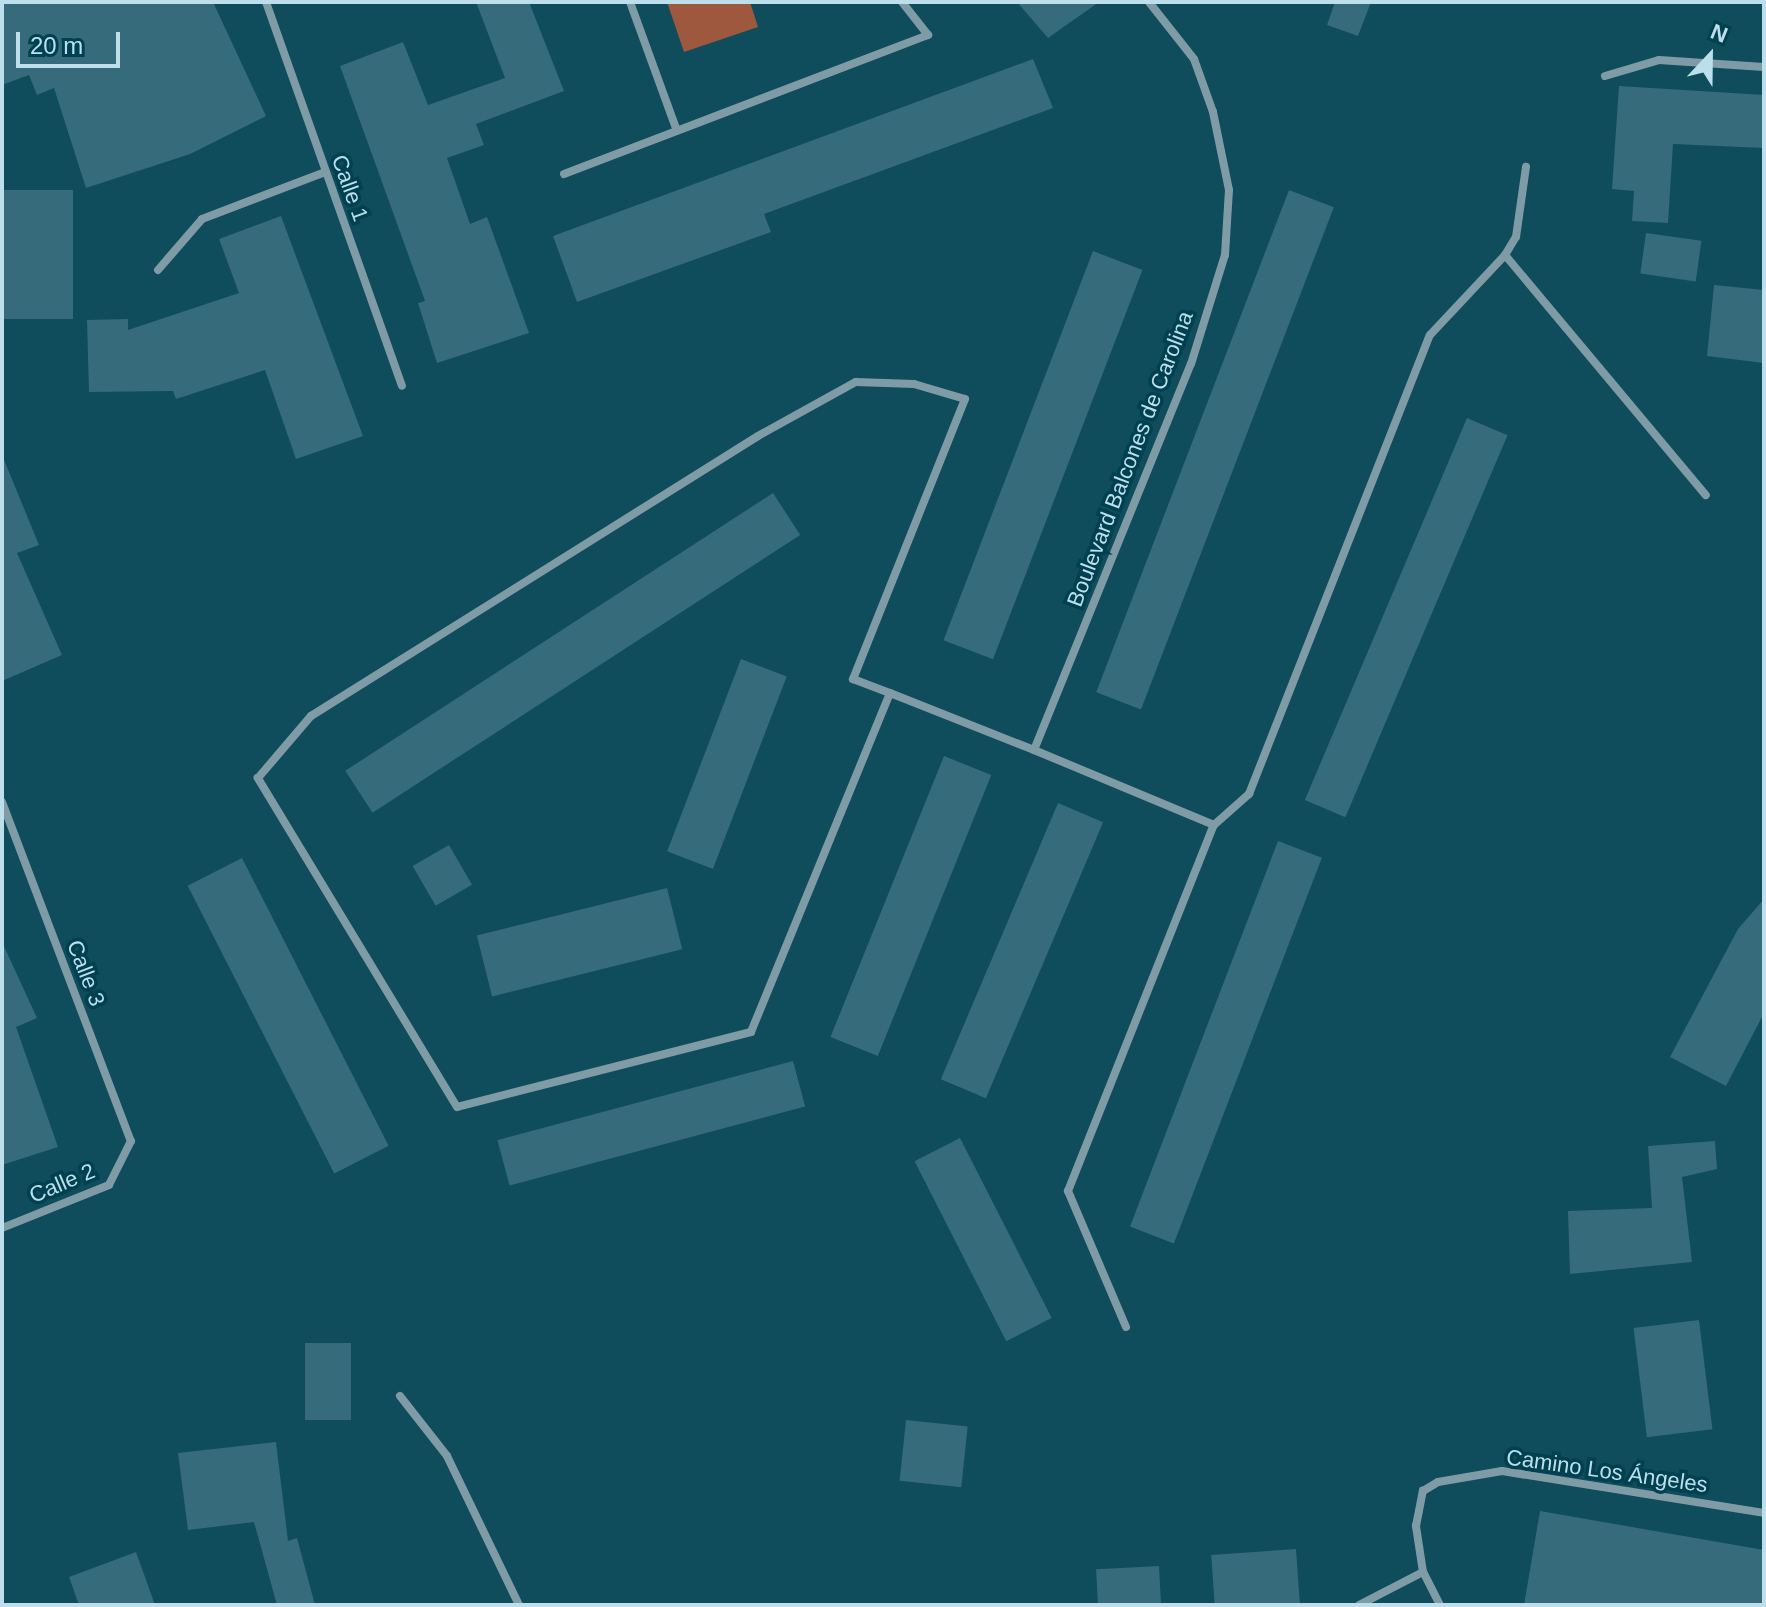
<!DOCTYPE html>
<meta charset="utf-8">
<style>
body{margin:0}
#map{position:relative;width:1766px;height:1607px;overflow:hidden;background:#0f4c5c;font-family:Arial,sans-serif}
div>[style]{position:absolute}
.green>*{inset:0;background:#9e583e}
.building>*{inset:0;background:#366b7c;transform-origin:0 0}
.minor>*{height:8px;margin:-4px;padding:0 4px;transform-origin:4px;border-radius:4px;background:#7f9ca6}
span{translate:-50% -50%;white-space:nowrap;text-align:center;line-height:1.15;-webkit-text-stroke:7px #004151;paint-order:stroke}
.street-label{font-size:22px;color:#bcdfeb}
.frame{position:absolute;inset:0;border:4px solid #bcdfeb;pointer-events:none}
.north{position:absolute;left:1670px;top:16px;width:80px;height:80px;-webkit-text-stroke:6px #004151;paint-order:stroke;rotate:22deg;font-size:22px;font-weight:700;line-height:32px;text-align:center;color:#bcdfeb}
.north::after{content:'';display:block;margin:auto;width:28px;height:36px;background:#bcdfeb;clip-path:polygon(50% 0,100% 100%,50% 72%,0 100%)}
.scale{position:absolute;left:16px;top:32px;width:104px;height:36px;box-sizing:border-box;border:4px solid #bcdfeb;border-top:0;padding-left:10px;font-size:24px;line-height:28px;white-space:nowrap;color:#bcdfeb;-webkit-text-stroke:6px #004151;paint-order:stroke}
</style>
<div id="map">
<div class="green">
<i style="clip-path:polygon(667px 2px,750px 2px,758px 27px,684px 52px)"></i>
</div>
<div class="building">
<i style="clip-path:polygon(2px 2px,213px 2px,266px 116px,190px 154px,86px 188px,54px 88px,37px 95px,29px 75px,2px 85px)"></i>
<i style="clip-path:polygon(476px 2px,529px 2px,564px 91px,476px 124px,484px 145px,447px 158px,470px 224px,487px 217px,529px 333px,437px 363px,418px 303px,425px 301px,340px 66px,403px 42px,428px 105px,505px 78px)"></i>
<i style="clip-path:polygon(1017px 2px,1099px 2px,1048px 38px)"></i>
<i style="clip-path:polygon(1335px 2px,1371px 2px,1358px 36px,1327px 25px)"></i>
<i style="clip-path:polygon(1033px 59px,1053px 108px,764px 214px,771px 232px,577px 302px,553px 236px)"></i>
<i style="clip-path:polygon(1619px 86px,1764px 95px,1764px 148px,1673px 144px,1668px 223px,1632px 221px,1634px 191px,1612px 189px)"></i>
<i style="left:73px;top:190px;width:129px;height:71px;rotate:90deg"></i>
<i style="left:1289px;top:190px;width:48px;height:538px;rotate:21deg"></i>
<i style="clip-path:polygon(281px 216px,363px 436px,296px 459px,265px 370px,176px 399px,173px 391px,89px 392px,87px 320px,128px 319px,128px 330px,239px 293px,219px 239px)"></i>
<i style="left:1646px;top:233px;width:56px;height:41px;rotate:8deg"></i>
<i style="left:1093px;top:251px;width:53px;height:417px;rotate:21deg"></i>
<i style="clip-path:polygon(1714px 285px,1764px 290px,1764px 363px,1707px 356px)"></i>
<i style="left:1467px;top:418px;width:44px;height:415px;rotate:23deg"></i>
<i style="clip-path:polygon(2px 455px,39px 545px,17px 553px,62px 655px,2px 681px)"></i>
<i style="left:773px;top:493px;width:50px;height:510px;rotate:57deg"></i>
<i style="left:741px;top:659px;width:49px;height:206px;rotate:21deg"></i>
<i style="left:944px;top:756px;width:51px;height:303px;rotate:22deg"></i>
<i style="left:1058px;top:803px;width:49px;height:300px;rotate:23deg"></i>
<i style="left:1278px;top:841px;width:47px;height:413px;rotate:21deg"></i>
<i style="left:449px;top:845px;width:46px;height:42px;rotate:60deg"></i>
<i style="left:242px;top:858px;width:323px;height:61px;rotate:63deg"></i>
<i style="left:667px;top:888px;width:63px;height:196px;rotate:76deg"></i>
<i style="clip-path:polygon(1764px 899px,1764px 1013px,1726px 1086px,1670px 1057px,1738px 929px)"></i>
<i style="clip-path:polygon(2px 942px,37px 1018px,16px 1027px,58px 1147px,2px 1165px)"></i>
<i style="left:793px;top:1061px;width:47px;height:306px;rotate:75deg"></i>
<i style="left:960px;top:1138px;width:202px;height:51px;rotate:63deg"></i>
<i style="clip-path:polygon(1715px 1141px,1717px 1169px,1682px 1177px,1692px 1262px,1570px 1274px,1568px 1211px,1652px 1208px,1648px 1146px)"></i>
<i style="left:1699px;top:1320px;width:110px;height:66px;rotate:83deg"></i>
<i style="left:305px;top:1343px;width:46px;height:77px"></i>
<i style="left:906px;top:1420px;width:62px;height:61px;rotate:6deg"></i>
<i style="clip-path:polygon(276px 1442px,288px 1541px,297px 1538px,315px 1605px,277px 1605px,254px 1522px,188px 1530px,178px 1453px)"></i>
<i style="clip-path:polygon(1540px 1511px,1764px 1550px,1764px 1605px,1524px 1605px)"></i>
<i style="left:1296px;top:1549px;width:56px;height:85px;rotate:86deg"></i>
<i style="clip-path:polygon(136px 1552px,155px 1605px,79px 1605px,69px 1577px)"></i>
<i style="left:1159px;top:1566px;width:39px;height:63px;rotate:87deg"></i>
</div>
<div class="minor">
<i style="left:266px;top:2px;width:407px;rotate:70.5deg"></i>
<i style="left:630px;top:2px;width:137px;rotate:70deg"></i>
<i style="left:1605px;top:76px;width:56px;rotate:-16.5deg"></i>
<i style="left:1659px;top:60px;width:105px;rotate:3.8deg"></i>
<i style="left:564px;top:174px;width:390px;rotate:-20.9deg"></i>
<i style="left:928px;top:35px;width:42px;rotate:-128.2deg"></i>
<i style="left:1505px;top:255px;width:21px;rotate:-59deg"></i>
<i style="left:1516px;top:237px;width:71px;rotate:-81.9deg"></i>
<i style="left:158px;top:270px;width:67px;rotate:-49.2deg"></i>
<i style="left:202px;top:219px;width:132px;rotate:-20.9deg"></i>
<i style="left:890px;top:693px;width:366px;rotate:112.3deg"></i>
<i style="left:751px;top:1032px;width:303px;rotate:165.7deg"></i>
<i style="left:457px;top:1107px;width:385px;rotate:-121.2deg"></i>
<i style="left:258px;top:778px;width:82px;rotate:-49.5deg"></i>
<i style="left:311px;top:716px;width:527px;rotate:-32.06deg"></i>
<i style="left:758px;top:436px;width:112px;rotate:-28.9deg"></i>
<i style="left:856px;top:382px;width:58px;rotate:2deg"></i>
<i style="left:914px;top:384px;width:53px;rotate:16.4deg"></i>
<i style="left:965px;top:399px;width:302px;rotate:111.8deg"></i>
<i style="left:853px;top:679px;width:40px;rotate:21deg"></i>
<i style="left:890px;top:693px;width:155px;rotate:21.6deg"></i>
<i style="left:1034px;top:750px;width:195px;rotate:22.6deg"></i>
<i style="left:1214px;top:825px;width:47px;rotate:-41.5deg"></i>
<i style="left:1249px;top:794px;width:493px;rotate:-68.5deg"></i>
<i style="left:1430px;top:335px;width:110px;rotate:-46.8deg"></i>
<i style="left:1505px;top:255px;width:313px;rotate:50.1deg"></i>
<i style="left:1034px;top:750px;width:417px;rotate:-67.9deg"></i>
<i style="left:1191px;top:364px;width:114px;rotate:-72.7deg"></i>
<i style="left:1225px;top:255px;width:65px;rotate:-86.5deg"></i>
<i style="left:1229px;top:190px;width:80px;rotate:-101.6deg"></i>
<i style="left:1213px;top:112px;width:56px;rotate:-109.7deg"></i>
<i style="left:1194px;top:59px;width:73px;rotate:-128.3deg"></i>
<i style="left:2px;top:802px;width:363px;rotate:69.2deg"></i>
<i style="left:131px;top:1141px;width:49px;rotate:116.6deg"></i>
<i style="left:109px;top:1185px;width:115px;rotate:158.1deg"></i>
<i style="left:1126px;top:1327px;width:148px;rotate:-113.1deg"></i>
<i style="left:1068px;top:1191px;width:394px;rotate:-68.3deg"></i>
<i style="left:400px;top:1396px;width:76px;rotate:51.9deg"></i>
<i style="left:447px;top:1456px;width:165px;rotate:64.2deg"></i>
<i style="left:1359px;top:1605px;width:72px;rotate:-27.3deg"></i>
<i style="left:1440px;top:1605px;width:37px;rotate:-117deg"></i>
<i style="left:1423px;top:1572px;width:47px;rotate:-98.7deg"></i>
<i style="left:1416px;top:1526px;width:36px;rotate:-79deg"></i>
<i style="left:1423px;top:1491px;width:17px;rotate:-31deg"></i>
<i style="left:1438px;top:1482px;width:65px;rotate:-9.8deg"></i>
<i style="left:1502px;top:1471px;width:265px;rotate:9.1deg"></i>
</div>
<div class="street-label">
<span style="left:350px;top:188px;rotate:70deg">Calle 1</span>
<span style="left:1130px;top:459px;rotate:-69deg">Boulevard Balcones de Carolina</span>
<span style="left:86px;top:973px;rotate:69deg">Calle 3</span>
<span style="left:62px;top:1183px;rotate:-23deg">Calle 2</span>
<span style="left:1607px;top:1471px;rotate:8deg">Camino Los Ángeles</span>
</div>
<div class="frame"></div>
<div class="north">N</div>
<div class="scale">20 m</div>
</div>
